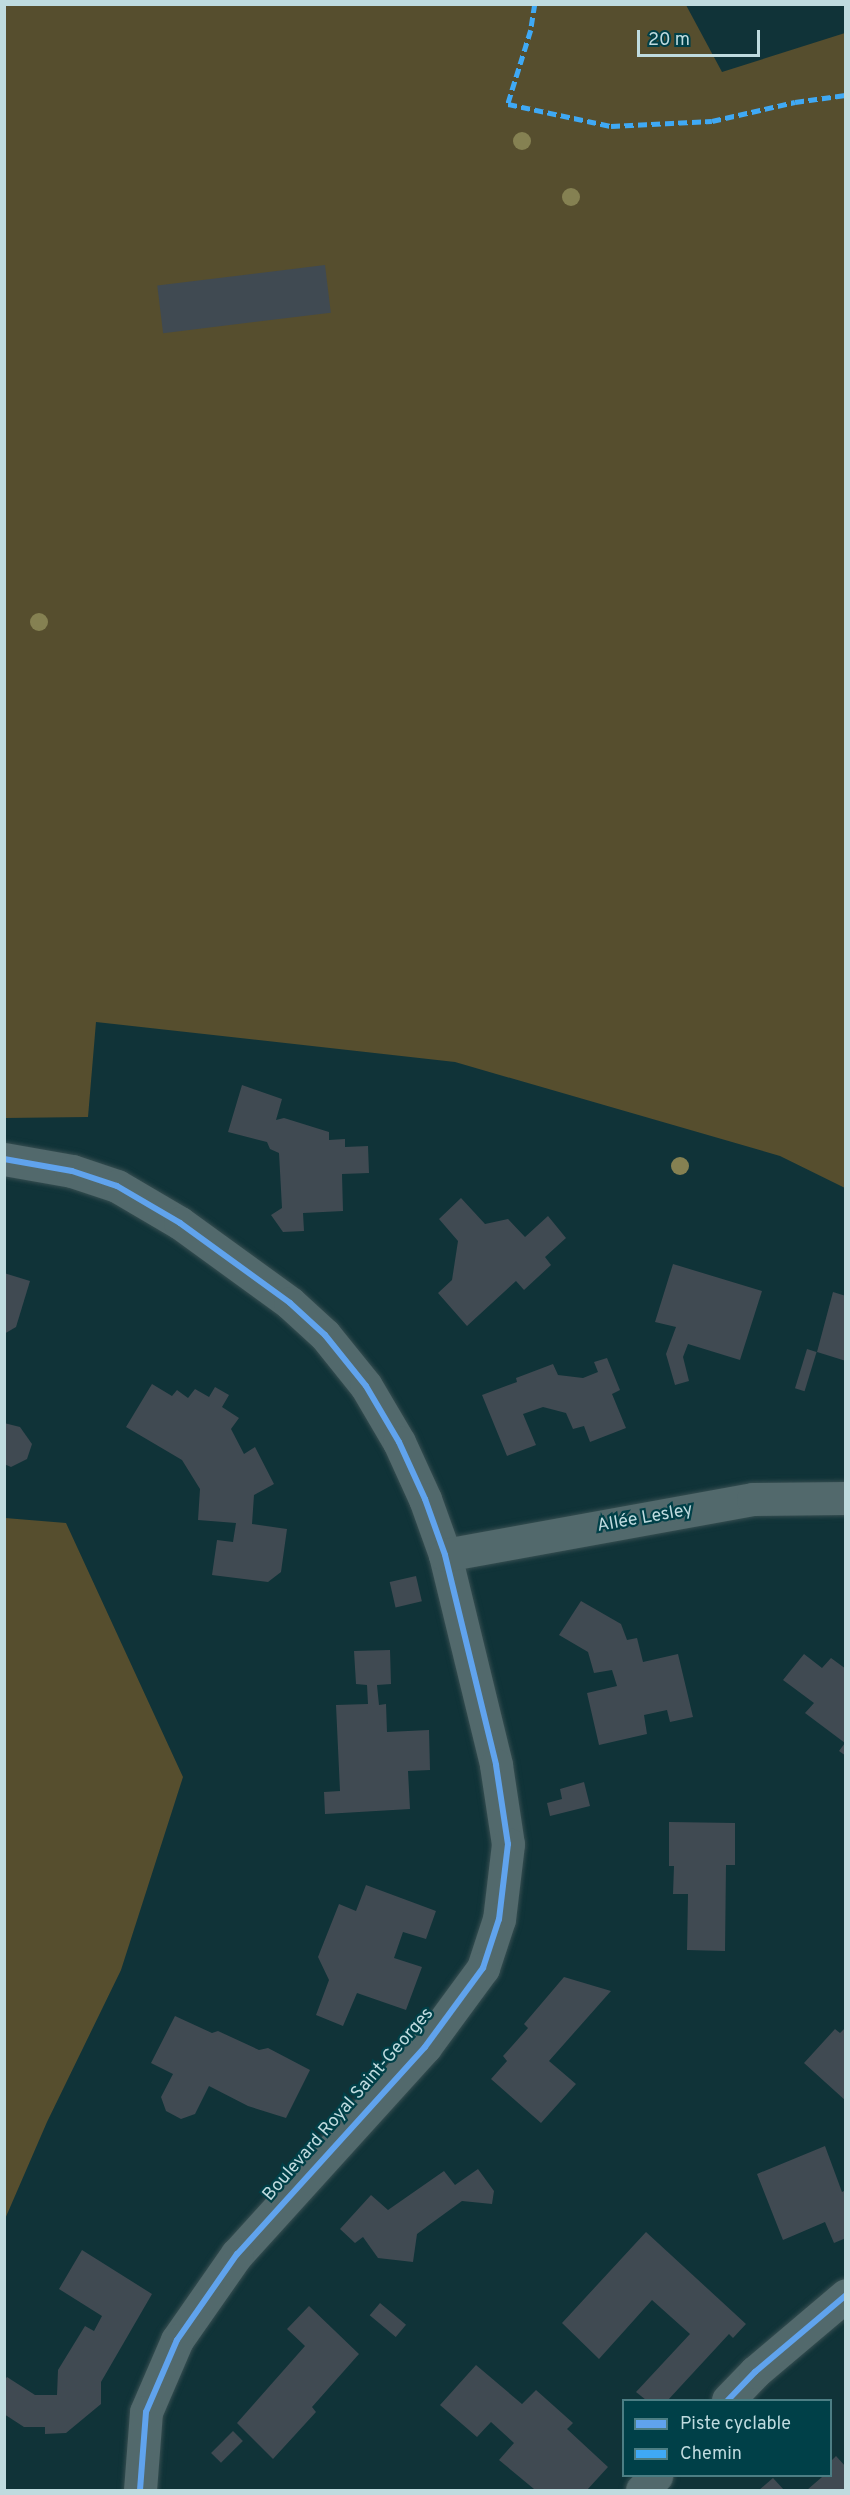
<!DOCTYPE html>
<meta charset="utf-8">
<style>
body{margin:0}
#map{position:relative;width:850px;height:2495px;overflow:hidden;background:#103338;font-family:Overpass,sans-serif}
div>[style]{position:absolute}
.green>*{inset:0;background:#564e2e}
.building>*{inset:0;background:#404a52;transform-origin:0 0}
.roads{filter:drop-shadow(0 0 2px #374e51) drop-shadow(0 0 2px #374e51)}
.minor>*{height:33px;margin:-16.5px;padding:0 16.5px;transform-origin:16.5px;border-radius:16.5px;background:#52696c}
.quiet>*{height:4.5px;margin-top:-2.25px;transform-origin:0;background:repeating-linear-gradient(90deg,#3fa9f5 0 9px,transparent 0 13.5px)}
.cycleway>*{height:6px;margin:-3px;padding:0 3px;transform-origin:3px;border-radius:3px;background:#60a3ed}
.trees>*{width:18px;height:18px;margin:-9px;border-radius:50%;background:#858152}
span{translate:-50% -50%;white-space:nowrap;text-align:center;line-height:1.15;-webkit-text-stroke:4.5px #004048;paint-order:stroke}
.street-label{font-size:18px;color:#bfdbdf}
.frame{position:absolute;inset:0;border:6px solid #bfdbdf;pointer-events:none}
.legend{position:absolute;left:622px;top:2399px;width:210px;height:78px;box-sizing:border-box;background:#004048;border:2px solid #4c7e84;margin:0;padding:8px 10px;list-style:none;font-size:18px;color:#bfdbdf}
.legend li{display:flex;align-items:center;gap:12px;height:30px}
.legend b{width:30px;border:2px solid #4c7e84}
.scale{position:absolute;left:637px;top:30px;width:123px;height:27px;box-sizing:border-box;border:3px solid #bfdbdf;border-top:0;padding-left:8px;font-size:18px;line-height:21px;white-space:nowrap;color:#bfdbdf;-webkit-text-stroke:4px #004048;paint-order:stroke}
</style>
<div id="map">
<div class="green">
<i style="clip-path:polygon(4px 5px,686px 5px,722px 72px,845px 33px,845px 1188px,780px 1156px,455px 1062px,96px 1022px,88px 1117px,5px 1118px)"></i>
<i style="clip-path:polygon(5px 1518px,66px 1523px,183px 1777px,121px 1970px,47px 2122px,5px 2219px)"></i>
</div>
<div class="building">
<i style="left:325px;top:265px;width:48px;height:169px;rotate:83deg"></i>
<i style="clip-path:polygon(242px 1085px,282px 1099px,276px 1120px,284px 1118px,329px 1132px,329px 1140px,345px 1139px,345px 1147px,368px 1146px,369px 1173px,342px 1174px,343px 1211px,303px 1213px,304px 1231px,283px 1232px,271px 1215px,282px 1208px,279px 1153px,270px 1149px,267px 1142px,228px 1132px)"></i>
<i style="clip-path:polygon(461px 1198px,485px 1224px,508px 1219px,525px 1237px,548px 1216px,566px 1238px,545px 1257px,551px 1265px,524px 1290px,516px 1281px,467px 1326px,438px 1293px,452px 1280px,458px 1241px,439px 1219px)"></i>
<i style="clip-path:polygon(673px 1264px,762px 1291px,740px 1360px,688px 1344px,683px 1357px,689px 1381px,675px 1385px,666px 1354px,676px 1327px,655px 1322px)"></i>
<i style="clip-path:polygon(4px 1273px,30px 1281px,16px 1327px,4px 1334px)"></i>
<i style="clip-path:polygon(833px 1292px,846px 1296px,846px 1361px,817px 1352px)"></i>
<i style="left:807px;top:1349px;width:10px;height:41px;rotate:17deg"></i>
<i style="clip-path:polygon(607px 1358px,620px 1390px,612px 1394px,626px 1428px,590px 1442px,584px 1426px,573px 1429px,566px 1413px,543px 1407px,523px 1414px,536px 1445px,507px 1456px,482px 1395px,517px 1382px,516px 1378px,553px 1364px,558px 1375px,583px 1378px,598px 1372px,594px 1362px)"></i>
<i style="clip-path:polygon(152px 1384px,172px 1396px,177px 1390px,188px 1398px,195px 1389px,209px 1397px,215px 1387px,229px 1395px,222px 1407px,239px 1418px,231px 1429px,244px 1454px,255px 1447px,274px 1484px,254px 1495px,252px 1524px,287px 1529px,281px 1572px,268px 1582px,212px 1575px,217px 1540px,233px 1542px,236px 1523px,198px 1520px,200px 1489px,182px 1460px,126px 1427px)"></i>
<i style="clip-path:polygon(4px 1423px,20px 1427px,32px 1444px,27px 1459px,11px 1467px,4px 1464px)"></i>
<i style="left:416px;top:1576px;width:26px;height:27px;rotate:77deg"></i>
<i style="clip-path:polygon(581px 1601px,621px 1624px,627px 1640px,637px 1638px,643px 1662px,678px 1654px,693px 1717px,670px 1722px,667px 1710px,644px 1715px,647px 1734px,599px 1745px,587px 1693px,617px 1686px,612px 1670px,594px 1673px,588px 1652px,559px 1635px)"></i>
<i style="clip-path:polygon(390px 1650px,391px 1684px,377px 1685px,379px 1705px,386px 1704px,387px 1732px,429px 1730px,430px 1770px,408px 1771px,410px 1809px,325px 1814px,324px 1792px,340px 1791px,336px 1705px,368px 1704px,367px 1685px,356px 1684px,354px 1651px)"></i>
<i style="clip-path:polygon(804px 1654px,822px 1668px,831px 1658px,846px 1669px,846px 1756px,839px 1751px,845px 1743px,805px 1713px,814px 1703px,783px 1680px)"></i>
<i style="clip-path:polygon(584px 1782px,590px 1806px,550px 1816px,547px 1803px,562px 1799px,560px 1789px)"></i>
<i style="clip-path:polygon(669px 1822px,735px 1823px,735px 1865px,726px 1865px,725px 1951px,687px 1950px,688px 1894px,673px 1894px,674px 1866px,669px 1866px)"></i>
<i style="clip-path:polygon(366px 1885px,436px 1911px,426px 1939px,403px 1932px,394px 1958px,422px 1967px,406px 2010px,357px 1993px,343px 2026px,316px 2015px,329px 1980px,318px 1957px,339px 1904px,356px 1911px)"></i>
<i style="clip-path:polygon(564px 1977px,611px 1991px,549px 2061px,576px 2084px,541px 2123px,491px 2079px,507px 2061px,503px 2056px,528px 2028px,524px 2024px)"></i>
<i style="clip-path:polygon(175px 2016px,212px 2033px,218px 2031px,259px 2050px,268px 2048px,310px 2070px,286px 2118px,248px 2106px,209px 2086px,195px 2114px,181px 2119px,166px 2111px,161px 2097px,173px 2074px,151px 2063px)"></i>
<i style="clip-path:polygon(846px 2027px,846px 2101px,804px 2063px,835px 2029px,840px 2033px)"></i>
<i style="clip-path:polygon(825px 2146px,842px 2192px,846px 2190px,846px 2238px,834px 2243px,825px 2222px,783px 2240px,757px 2174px)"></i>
<i style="clip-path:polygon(478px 2169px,494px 2191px,492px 2204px,462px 2201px,429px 2225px,417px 2234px,413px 2262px,378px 2258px,363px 2237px,355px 2243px,340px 2229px,371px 2195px,388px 2210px,444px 2171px,455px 2185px)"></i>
<i style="clip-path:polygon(646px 2232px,746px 2324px,733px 2338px,729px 2334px,668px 2400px,646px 2400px,636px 2392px,690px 2334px,652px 2300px,599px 2359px,562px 2323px)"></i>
<i style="clip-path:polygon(82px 2250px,152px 2294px,101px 2382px,101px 2404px,66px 2433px,45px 2434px,45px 2427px,24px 2427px,4px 2414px,4px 2381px,7px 2377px,35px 2395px,57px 2395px,58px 2370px,85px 2326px,94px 2331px,102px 2316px,59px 2289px)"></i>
<i style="left:380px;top:2303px;width:34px;height:16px;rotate:40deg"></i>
<i style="clip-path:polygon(309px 2306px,359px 2354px,312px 2407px,316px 2412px,273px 2459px,237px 2423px,305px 2346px,287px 2329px)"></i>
<i style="clip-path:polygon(476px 2365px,522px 2404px,536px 2390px,573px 2423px,567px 2429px,608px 2467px,587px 2490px,532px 2490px,534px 2489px,499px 2460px,514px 2443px,491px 2422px,477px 2437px,440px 2405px)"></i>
<i style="left:233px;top:2431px;width:14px;height:31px;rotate:45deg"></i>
<i style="clip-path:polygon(836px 2456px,846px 2467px,846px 2490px,807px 2490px,822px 2477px,820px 2476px,831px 2475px,831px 2461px)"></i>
<i style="clip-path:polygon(773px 2478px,784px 2490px,759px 2490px)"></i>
</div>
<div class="roads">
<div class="minor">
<i style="left:4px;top:1159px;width:69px;rotate:10deg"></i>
<i style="left:72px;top:1171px;width:47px;rotate:18.4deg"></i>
<i style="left:117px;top:1186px;width:73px;rotate:30.4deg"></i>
<i style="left:180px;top:1223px;width:136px;rotate:36deg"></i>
<i style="left:290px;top:1303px;width:47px;rotate:42.4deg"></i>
<i style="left:325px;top:1335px;width:65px;rotate:51.2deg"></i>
<i style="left:366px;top:1386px;width:65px;rotate:59.5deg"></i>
<i style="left:399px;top:1442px;width:63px;rotate:65.5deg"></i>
<i style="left:425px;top:1499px;width:59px;rotate:70.3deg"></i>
<i style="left:445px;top:1555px;width:216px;rotate:76.3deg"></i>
<i style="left:496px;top:1765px;width:80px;rotate:81.4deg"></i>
<i style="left:508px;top:1844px;width:76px;rotate:96.8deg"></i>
<i style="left:499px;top:1919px;width:52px;rotate:108.1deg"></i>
<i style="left:483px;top:1968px;width:98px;rotate:126.3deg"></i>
<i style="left:425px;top:2047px;width:280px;rotate:132.2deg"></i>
<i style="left:237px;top:2254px;width:105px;rotate:124.9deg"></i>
<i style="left:177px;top:2340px;width:78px;rotate:113.3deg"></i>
<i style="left:146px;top:2412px;width:78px;rotate:94.4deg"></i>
<i style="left:445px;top:1555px;width:313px;rotate:-10.3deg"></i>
<i style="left:753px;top:1499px;width:93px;rotate:-0.6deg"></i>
<i style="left:728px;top:2400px;width:39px;rotate:-46deg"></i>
<i style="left:755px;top:2372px;width:119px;rotate:-40.2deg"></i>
<i style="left:642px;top:2490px;width:20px;rotate:-45deg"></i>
</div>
</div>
<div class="quiet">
<i style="left:535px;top:4px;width:26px;rotate:99deg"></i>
<i style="left:531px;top:30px;width:77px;rotate:107.3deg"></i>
<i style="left:508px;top:104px;width:105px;rotate:12.1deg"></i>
<i style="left:611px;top:126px;width:101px;rotate:-2.8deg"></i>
<i style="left:712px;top:121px;width:85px;rotate:-12.9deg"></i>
<i style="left:795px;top:102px;width:51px;rotate:-7.8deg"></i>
</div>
<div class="cycleway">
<i style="left:4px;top:1159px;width:69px;rotate:10deg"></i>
<i style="left:72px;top:1171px;width:47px;rotate:18.4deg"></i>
<i style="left:117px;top:1186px;width:73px;rotate:30.4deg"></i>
<i style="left:180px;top:1223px;width:136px;rotate:36deg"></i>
<i style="left:290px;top:1303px;width:47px;rotate:42.4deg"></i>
<i style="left:325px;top:1335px;width:65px;rotate:51.2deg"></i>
<i style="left:366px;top:1386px;width:65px;rotate:59.5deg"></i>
<i style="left:399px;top:1442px;width:63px;rotate:65.5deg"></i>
<i style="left:425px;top:1499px;width:59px;rotate:70.3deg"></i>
<i style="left:445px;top:1555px;width:216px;rotate:76.3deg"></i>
<i style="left:496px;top:1765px;width:80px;rotate:81.4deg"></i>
<i style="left:508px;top:1844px;width:76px;rotate:96.8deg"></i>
<i style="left:499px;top:1919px;width:52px;rotate:108.1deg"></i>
<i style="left:483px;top:1968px;width:98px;rotate:126.3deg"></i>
<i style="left:425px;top:2047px;width:280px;rotate:132.2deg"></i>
<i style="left:237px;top:2254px;width:105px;rotate:124.9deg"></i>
<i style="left:177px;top:2340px;width:78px;rotate:113.3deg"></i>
<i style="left:146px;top:2412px;width:78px;rotate:94.4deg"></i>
<i style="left:728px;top:2400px;width:39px;rotate:-46deg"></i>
<i style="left:755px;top:2372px;width:119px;rotate:-40.2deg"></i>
</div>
<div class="trees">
<i style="left:522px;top:141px"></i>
<i style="left:571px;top:197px"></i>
<i style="left:39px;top:622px"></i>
<i style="left:680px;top:1166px"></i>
</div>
<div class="street-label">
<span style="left:645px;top:1519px;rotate:-10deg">Allée Lesley</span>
<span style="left:349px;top:2105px;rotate:-49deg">Boulevard Royal Saint-Georges</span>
</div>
<div class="frame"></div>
<ul class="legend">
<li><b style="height:8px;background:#60a3ed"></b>Piste cyclable</li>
<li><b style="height:8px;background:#3fa9f5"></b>Chemin</li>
</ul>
<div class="scale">20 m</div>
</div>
